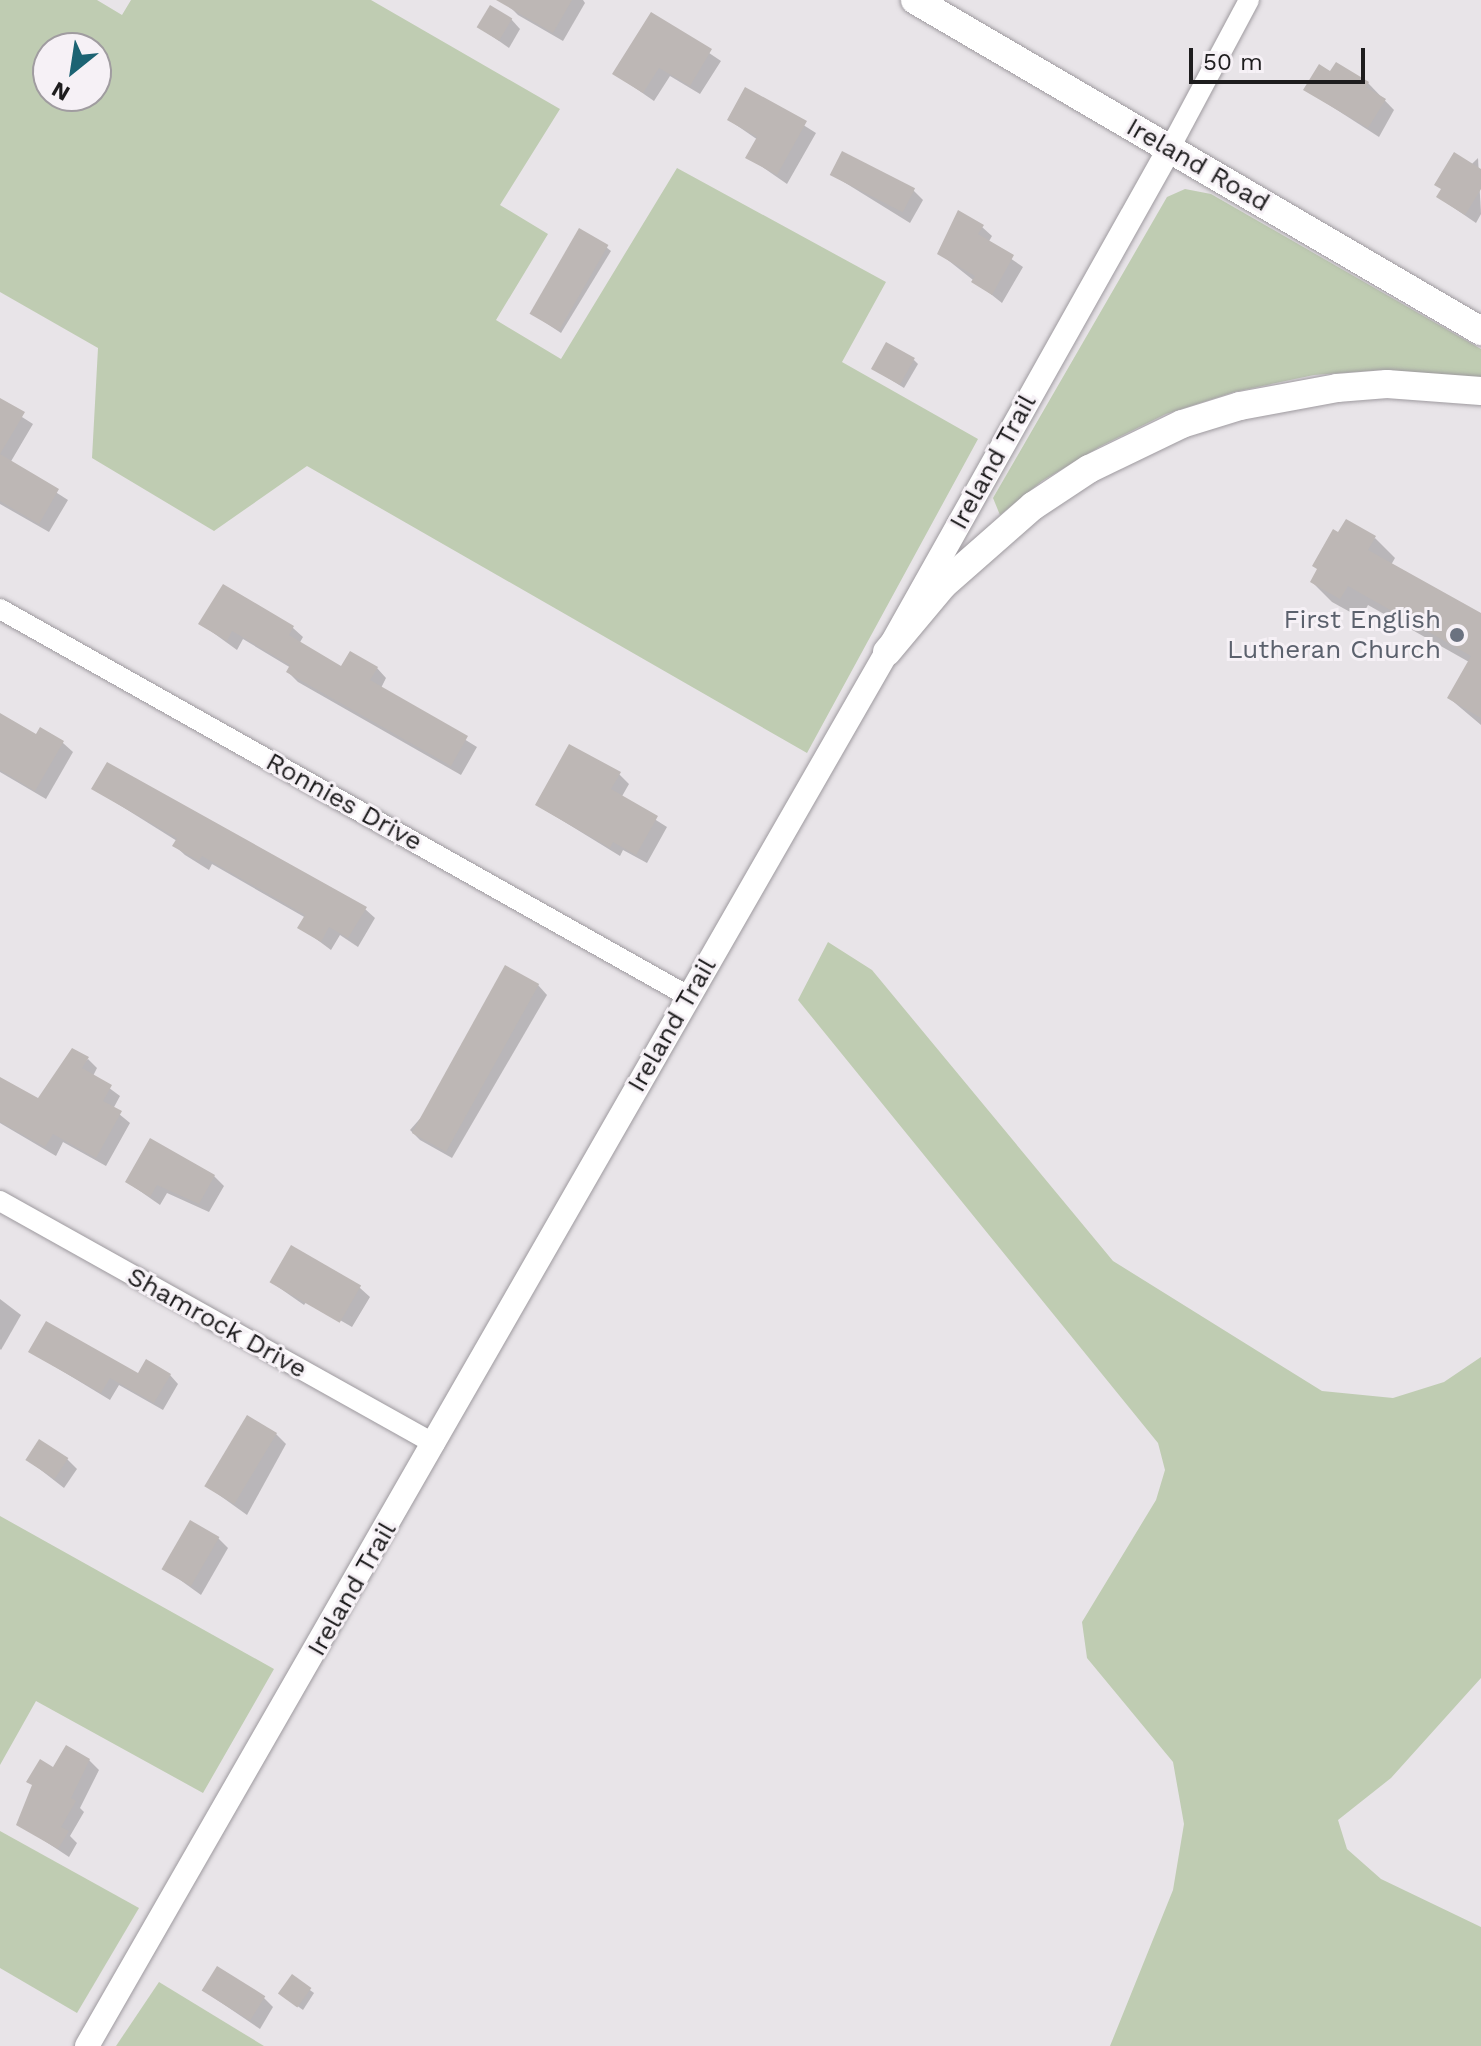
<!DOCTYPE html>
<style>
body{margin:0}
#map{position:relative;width:1481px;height:2046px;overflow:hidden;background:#e8e4e8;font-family:"Work Sans",sans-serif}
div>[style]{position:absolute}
.green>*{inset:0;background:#bfccb2}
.shadow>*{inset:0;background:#0003}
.building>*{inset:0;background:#bdb7b5;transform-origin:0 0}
.roads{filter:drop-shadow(0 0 2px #9e9a9f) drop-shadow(0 0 2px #9e9a9f)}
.minor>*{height:20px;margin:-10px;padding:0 10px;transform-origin:10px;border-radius:10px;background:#fff}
.tertiary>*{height:24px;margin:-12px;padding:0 12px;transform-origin:12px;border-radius:12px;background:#fff}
.secondary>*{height:28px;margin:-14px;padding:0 14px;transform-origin:14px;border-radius:14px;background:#fff}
.dots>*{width:22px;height:22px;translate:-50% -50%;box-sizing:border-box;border:4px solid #f6f1f6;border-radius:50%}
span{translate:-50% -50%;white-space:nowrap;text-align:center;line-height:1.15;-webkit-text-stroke:6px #f6f1f6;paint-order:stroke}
.street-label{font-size:26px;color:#1e1d1e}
.worship-label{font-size:26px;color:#5b616d}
.right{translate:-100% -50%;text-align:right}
.north{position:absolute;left:32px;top:32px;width:80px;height:80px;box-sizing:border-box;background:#f6f1f6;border:2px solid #a09ca0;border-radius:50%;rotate:210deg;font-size:22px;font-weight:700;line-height:32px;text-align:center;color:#1e1d1e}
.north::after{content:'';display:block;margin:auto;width:28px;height:36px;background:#1c6373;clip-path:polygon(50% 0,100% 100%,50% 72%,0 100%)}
.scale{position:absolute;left:1189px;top:48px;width:176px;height:36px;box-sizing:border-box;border:4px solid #1e1d1e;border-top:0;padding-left:10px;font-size:24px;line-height:28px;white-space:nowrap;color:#1e1d1e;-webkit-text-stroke:6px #f6f1f6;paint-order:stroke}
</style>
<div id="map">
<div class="green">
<i style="clip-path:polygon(evenodd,0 0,97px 0,122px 15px,131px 0,371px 0,560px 109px,500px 205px,548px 234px,496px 320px,561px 359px,677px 168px,886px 282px,842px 362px,978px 439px,807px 753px,307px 466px,214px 531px,92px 458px,98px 348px,0 292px,0 0,48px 48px,96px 48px,96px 96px,48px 96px,48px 48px)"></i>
<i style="clip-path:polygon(1185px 189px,1211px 194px,1481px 349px,1481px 378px,1381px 370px,1314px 375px,1234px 392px,1166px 414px,1101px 446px,1042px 481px,1000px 515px,993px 498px,1167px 197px)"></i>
<i style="clip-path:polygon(828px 942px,872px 970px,1113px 1261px,1322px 1391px,1393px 1398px,1444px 1382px,1481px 1357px,1481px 1678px,1391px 1778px,1338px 1820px,1347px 1849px,1381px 1879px,1481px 1927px,1481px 2046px,1110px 2046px,1173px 1890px,1184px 1824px,1173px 1762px,1087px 1658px,1082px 1622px,1156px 1500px,1165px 1470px,1158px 1443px,798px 1000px)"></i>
<i style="clip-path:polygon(0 1516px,274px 1669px,203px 1793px,36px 1701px,0 1765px)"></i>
<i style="clip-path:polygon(0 1831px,139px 1908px,77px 2013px,0 1968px)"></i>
<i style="clip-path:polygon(159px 1982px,264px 2046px,116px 2046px)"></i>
</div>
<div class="shadow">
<i style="clip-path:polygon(511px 0,583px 0,585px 3px,563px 41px,518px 15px,508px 5px)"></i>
<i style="clip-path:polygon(651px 14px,721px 61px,700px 94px,670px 76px,654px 101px,615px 74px)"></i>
<i style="clip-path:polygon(511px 19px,520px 29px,509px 48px,479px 27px)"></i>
<i style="clip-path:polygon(1331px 74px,1368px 83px,1394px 110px,1379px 137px,1306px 90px)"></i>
<i style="clip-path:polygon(746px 89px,816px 133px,787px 184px,748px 157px,758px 140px,729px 120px)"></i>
<i style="clip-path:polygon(1478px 158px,1481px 214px,1476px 223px,1438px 197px)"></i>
<i style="clip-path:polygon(831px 174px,913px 190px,923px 200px,910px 223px)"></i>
<i style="clip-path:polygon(982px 227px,992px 236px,988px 243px,1023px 267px,1002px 303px,939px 253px)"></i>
<i style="clip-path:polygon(606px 247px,611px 251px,561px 333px,531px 313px)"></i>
<i style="clip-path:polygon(914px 360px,918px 364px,904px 388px,874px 369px)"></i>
<i style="clip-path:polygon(0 403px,33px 424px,10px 463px,68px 500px,49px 532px,0 504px)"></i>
<i style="clip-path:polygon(1375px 538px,1395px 558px,1391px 565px,1481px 616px,1481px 725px,1449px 698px,1469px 662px,1368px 605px,1361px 618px,1332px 602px,1312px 582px)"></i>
<i style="clip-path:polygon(201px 624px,293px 628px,303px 637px,299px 644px,342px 669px,377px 668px,386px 678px,381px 688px,477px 747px,461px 775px,298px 682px,288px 672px,291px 668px,243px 639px,237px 650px)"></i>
<i style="clip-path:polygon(0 724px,63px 743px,73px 752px,46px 799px,0 772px)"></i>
<i style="clip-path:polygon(619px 774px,629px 784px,621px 798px,667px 827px,647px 863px,623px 850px,620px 856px,537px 805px)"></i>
<i style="clip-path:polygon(94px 789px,365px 909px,375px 918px,358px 947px,340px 935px,331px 950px,300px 927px,306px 918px,212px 864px,209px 870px,185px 855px,175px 846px,177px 841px)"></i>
<i style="clip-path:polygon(538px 985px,547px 995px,452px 1158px,420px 1140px,410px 1130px)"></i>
<i style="clip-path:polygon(88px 1059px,97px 1068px,93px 1076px,120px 1096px,113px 1109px,130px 1123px,106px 1166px,63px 1142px,56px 1156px,0 1123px,0 1079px,39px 1101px)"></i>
<i style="clip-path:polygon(214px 1176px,224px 1186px,209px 1212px,167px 1193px,160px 1205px,127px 1182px)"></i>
<i style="clip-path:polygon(271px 1282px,360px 1288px,370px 1297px,352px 1327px,307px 1301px,304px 1305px)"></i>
<i style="clip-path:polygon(0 1299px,21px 1315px,1px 1350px,0 1349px)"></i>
<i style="clip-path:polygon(31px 1352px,139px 1375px,170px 1375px,178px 1384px,163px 1410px,119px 1385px,110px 1400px)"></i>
<i style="clip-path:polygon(276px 1434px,286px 1444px,247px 1515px,208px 1487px)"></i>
<i style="clip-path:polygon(67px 1459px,77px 1469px,64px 1488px,28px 1460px)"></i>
<i style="clip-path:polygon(218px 1538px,228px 1548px,201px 1595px,165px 1569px)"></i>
<i style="clip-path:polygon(89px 1760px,99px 1770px,80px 1808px,84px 1812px,70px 1836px,77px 1843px,69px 1857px,19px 1824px)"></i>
<i style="clip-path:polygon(292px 1977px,314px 1993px,303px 2010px,285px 1997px)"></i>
<i style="clip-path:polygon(204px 1991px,263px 1997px,273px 2007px,260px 2029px)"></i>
</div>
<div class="building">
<i style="clip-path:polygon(496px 0,572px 0,553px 33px)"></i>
<i style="left:490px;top:5px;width:26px;height:26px;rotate:31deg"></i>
<i style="clip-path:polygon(651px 12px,712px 49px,690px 86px,659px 68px,643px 93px,612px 74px)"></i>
<i style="clip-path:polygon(1336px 62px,1369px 82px,1366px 87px,1386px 99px,1368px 128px,1303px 90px,1319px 64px,1330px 71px)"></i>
<i style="clip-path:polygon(745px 87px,807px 121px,777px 175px,745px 158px,757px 137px,727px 120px)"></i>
<i style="left:842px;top:151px;width:82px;height:27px;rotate:27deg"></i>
<i style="clip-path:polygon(1454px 152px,1481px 169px,1481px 189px,1465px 215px,1436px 197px,1441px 189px,1434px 185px)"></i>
<i style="clip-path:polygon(958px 210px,984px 225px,978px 234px,1014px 255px,992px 295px,971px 282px,975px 276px,937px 254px)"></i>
<i style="left:579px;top:228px;width:34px;height:99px;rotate:30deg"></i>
<i style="left:886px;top:342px;width:33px;height:31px;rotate:29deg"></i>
<i style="clip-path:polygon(0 398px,25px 412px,0 454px,59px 489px,39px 524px,0 501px)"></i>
<i style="clip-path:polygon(1346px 519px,1376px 536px,1368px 550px,1481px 613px,1481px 718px,1447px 698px,1471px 656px,1348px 586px,1340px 599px,1310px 582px,1317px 569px,1312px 566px,1333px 529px,1338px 532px)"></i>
<i style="clip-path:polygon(223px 584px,294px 626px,289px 635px,341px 666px,350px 651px,378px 667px,370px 680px,468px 736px,451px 766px,286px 672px,290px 665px,232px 631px,227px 641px,198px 624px)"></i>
<i style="clip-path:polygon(0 713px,36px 734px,40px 727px,64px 741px,35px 791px,0 770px)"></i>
<i style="clip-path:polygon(569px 744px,621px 772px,611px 789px,658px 816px,636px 855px,613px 842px,610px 848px,535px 805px)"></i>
<i style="clip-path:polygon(107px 762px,367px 907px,348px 938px,329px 927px,321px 942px,297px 928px,305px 915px,202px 856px,199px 861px,172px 846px,177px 838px,91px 789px)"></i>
<i style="left:505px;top:965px;width:39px;height:192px;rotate:29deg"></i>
<i style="clip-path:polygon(72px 1048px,89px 1057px,82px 1068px,112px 1085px,103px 1101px,122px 1111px,96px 1158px,53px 1134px,45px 1147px,0 1122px,0 1077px,38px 1098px)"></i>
<i style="clip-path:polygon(150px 1138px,215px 1175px,199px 1204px,157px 1185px,150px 1197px,125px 1182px)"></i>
<i style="left:291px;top:1245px;width:81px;height:43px;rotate:30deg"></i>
<i style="clip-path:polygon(46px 1321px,138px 1373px,146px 1359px,171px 1374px,154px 1403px,110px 1378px,101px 1393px,28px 1352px)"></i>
<i style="left:247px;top:1415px;width:35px;height:83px;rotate:31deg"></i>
<i style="left:39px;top:1439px;width:35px;height:25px;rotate:33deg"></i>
<i style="left:190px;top:1520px;width:34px;height:57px;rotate:30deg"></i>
<i style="clip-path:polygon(66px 1745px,90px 1759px,71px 1798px,76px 1801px,61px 1827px,69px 1831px,58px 1849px,16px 1825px,32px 1785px,26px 1782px,40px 1759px,53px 1767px)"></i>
<i style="left:217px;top:1966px;width:57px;height:29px;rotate:32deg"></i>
<i style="left:292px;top:1974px;width:24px;height:24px;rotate:36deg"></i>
</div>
<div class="roads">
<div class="minor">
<i style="left:1170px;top:148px;width:168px;rotate:-61.9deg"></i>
<i style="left:0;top:609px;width:789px;rotate:29.36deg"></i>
<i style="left:0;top:1201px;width:498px;rotate:29.2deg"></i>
</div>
<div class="tertiary">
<i style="left:87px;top:2046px;width:1607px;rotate:-60.15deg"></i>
<i style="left:887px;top:652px;width:578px;rotate:-60.69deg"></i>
</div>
<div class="secondary">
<i style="left:915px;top:0;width:656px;rotate:30.32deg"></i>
<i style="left:887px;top:652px;width:87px;rotate:-50.1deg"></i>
<i style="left:943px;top:585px;width:120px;rotate:-41.3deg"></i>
<i style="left:1033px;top:506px;width:67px;rotate:-33.5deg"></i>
<i style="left:1089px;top:469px;width:103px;rotate:-25.8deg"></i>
<i style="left:1182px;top:424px;width:61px;rotate:-17.2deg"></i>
<i style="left:1240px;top:406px;width:99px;rotate:-10.5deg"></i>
<i style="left:1337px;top:388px;width:50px;rotate:-4.6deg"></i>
<i style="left:1387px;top:384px;width:94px;rotate:4.3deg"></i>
</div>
</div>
<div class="dots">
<i style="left:1457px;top:635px;background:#6b7280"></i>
</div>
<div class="street-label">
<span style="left:1198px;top:165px;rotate:30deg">Ireland Road</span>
<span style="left:993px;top:462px;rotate:-61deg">Ireland Trail</span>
<span style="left:344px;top:802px;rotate:29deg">Ronnies Drive</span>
<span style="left:672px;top:1025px;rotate:-60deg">Ireland Trail</span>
<span style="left:217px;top:1323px;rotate:29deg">Shamrock Drive</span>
<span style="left:352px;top:1589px;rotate:-60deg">Ireland Trail</span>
</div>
<div class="worship-label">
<span class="right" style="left:1441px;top:635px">First English<br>Lutheran Church</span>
</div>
<div class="north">N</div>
<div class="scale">50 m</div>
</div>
